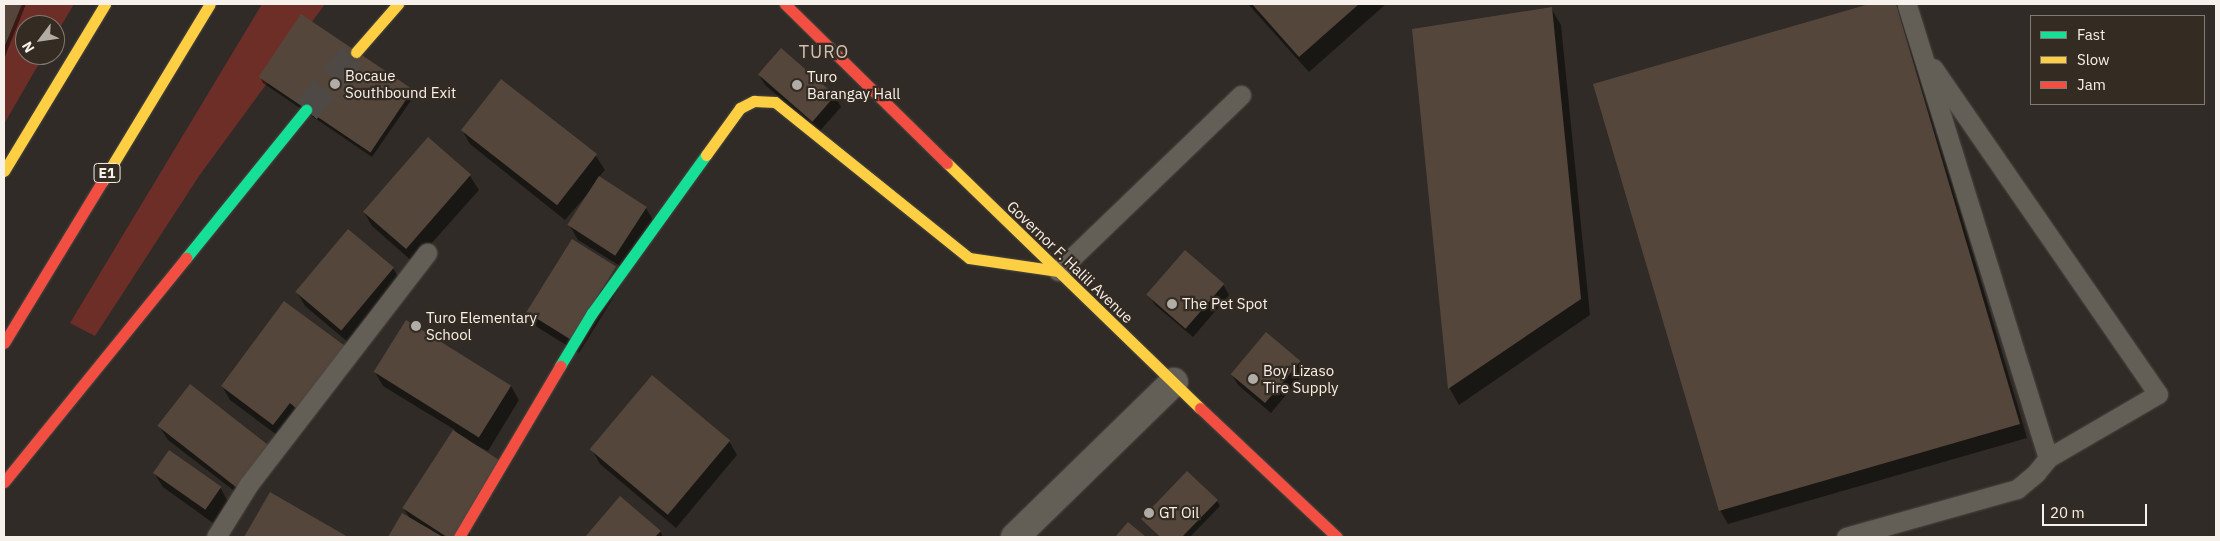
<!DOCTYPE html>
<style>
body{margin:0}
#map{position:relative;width:2220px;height:541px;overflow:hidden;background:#302b26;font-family:"IBM Plex Sans",sans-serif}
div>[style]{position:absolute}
.green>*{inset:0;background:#6d2e28}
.shadow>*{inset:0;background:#0007}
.building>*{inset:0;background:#55463c;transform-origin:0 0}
.highway-tunnel>*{height:28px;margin-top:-14px;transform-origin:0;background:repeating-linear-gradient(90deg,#4e4944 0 28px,transparent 0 42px)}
.roads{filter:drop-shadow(0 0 1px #4b4742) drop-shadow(0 0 1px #4b4742)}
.lane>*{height:19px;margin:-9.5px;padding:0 9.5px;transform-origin:9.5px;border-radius:9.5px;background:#645f56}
.street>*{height:28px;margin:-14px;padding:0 14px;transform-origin:14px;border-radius:14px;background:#645f56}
.fast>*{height:11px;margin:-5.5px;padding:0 5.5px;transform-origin:5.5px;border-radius:5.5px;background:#16e098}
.slow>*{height:11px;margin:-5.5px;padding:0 5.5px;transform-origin:5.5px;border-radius:5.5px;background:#ffcf43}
.jam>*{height:11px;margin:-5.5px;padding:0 5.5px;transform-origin:5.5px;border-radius:5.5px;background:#f24e42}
.dots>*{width:14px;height:14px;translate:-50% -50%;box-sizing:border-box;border:2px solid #342b22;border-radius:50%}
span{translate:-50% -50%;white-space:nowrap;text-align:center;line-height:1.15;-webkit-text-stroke:4.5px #342b22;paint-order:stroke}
.shield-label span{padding:1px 4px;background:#342b22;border:1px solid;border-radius:4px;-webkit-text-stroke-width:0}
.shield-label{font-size:14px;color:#f7f1eb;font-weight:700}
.poi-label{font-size:15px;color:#f7f1eb}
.left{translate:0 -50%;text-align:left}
.street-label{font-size:15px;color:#f7f1eb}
.quarter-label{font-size:18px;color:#cdc1b6;letter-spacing:1px}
.frame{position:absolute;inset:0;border:5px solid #f7f1eb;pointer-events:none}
.legend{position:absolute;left:2030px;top:15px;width:175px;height:90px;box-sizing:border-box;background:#342b22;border:1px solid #827a72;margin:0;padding:6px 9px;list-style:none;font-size:15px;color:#f7f1eb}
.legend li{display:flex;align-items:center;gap:10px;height:25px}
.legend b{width:25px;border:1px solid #827a72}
.north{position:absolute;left:15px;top:15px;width:50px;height:50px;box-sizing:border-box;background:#342b22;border:1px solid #827a72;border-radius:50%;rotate:239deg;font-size:14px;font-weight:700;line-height:20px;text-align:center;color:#f7f1eb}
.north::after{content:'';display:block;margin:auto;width:18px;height:22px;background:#b1aca6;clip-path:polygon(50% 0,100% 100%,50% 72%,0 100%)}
.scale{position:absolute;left:2042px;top:504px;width:105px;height:22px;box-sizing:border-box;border:2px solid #f7f1eb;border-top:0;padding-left:6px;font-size:15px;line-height:18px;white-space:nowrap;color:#f7f1eb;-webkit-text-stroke:4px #342b22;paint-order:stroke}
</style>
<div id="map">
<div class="green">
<i style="clip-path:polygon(4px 4px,74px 4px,55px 36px,55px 25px,25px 25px,25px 55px,44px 55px,4px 124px)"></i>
<i style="clip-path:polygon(262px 4px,325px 4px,199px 176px,95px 336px,70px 323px)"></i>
</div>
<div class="shadow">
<i style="clip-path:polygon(4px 4px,26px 4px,4px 59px)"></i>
<i style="clip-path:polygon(1248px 4px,1386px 4px,1309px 72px)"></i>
<i style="clip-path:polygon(1874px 4px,1897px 4px,1902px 12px,2027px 438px,1728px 524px,1720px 510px,1595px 85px)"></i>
<i style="clip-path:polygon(1551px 8px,1561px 25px,1590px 315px,1459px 405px,1450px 389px,1413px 30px)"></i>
<i style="clip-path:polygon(759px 75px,835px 96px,841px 107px,819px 132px,765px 85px)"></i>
<i style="clip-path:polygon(260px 77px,411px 91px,414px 96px,372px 157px,263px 83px)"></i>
<i style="clip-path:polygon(502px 80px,596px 156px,605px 170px,599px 177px,646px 208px,654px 222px,625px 269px,578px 240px,570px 226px,597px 183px,565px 220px,470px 144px,462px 130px)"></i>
<i style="clip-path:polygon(428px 138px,470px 176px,479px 190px,414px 263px,372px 226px,364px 212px)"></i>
<i style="clip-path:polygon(393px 268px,401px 282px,349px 343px,305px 306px,297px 292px)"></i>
<i style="clip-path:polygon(623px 282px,579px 353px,537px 327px,528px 312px)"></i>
<i style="clip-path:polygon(1223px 284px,1229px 295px,1193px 337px,1155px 305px,1149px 295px)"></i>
<i style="clip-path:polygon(1266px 334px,1299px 362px,1305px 372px,1271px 413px,1238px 385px,1232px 375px)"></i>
<i style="clip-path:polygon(352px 361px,281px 438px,230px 400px,222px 386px)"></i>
<i style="clip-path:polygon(375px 372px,511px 386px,519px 400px,488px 451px,467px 441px,470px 537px,389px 537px,402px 515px,411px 520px,404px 509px,455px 430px,383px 386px)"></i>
<i style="clip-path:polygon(190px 385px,246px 500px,168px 440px,159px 426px)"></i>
<i style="clip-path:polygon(729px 441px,737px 455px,676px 528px,600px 464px,592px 450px)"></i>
<i style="clip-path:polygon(154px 473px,220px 487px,228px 502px,213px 523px,163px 487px)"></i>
<i style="clip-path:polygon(271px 493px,346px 537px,245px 537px)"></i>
<i style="clip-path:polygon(620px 498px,660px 531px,663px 537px,587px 537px)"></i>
<i style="clip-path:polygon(1217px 501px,1220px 506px,1190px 537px,1159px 537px,1143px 519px)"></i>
</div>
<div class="building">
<i style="clip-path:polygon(4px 4px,22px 4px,4px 48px)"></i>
<i style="clip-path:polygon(1252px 4px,1359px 4px,1299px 57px)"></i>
<i style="clip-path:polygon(1869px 4px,1896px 4px,2020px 424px,1719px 511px,1593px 84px)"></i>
<i style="clip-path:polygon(1552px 7px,1581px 299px,1448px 389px,1412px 29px)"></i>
<i style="left:301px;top:14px;width:135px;height:76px;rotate:34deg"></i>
<i style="left:781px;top:48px;width:72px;height:35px;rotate:41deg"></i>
<i style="left:501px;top:79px;width:122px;height:65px;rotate:38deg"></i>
<i style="left:428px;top:137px;width:57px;height:99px;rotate:41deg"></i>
<i style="left:599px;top:176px;width:57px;height:58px;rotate:33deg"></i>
<i style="left:348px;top:229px;width:60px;height:82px;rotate:40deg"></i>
<i style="left:572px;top:239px;width:52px;height:86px;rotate:32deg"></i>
<i style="left:1185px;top:250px;width:52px;height:59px;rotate:41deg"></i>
<i style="clip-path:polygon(284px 301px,345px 346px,298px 410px,290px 403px,273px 425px,221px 386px)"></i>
<i style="left:406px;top:320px;width:124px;height:61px;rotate:32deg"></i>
<i style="left:1266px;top:332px;width:45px;height:55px;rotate:40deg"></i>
<i style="left:652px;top:375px;width:102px;height:97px;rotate:40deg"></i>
<i style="left:190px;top:384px;width:100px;height:53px;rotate:38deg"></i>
<i style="left:453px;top:430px;width:59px;height:93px;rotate:33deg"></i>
<i style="left:169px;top:450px;width:64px;height:28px;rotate:35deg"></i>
<i style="clip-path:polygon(1187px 471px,1218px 500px,1182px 537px,1160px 537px,1141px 519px)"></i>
<i style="clip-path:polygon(270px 492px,348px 537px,244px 537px)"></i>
<i style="clip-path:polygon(620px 496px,661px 531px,655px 537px,585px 537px)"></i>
<i style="clip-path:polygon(402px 513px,443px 537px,388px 537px)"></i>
<i style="clip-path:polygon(1128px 522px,1146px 537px,1115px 537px)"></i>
</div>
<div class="highway-tunnel">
<i style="left:306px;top:110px;width:77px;rotate:-49.2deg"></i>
</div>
<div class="roads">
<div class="lane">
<i style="left:1933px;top:68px;width:396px;rotate:55.4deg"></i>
<i style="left:2158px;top:394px;width:127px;rotate:149.8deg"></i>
<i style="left:1058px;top:271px;width:254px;rotate:-43.9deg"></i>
<i style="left:216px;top:537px;width:62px;rotate:-58.1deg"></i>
<i style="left:249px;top:484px;width:292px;rotate:-52.4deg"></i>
<i style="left:1846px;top:537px;width:178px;rotate:-15.7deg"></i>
<i style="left:2017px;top:489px;width:25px;rotate:-40deg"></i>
<i style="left:2036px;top:473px;width:19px;rotate:-51deg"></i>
<i style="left:2048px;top:458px;width:475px;rotate:-107.3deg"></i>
</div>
<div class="street">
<i style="left:1015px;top:537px;width:222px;rotate:-44.3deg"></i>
</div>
<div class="fast">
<i style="left:186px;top:258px;width:191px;rotate:-51deg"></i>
<i style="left:560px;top:366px;width:62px;rotate:-58.9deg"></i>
<i style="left:592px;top:313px;width:195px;rotate:-54.2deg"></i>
</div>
<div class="slow">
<i style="left:356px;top:52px;width:64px;rotate:-48.8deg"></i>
<i style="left:706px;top:155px;width:58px;rotate:-54.1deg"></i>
<i style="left:740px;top:108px;width:16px;rotate:-27deg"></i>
<i style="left:754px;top:101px;width:21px;rotate:3deg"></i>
<i style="left:775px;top:102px;width:249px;rotate:38.8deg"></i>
<i style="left:969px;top:258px;width:90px;rotate:8.3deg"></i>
<i style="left:947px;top:163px;width:352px;rotate:44.1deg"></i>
<i style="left:4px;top:171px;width:195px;rotate:-58.8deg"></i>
<i style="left:102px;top:182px;width:208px;rotate:-58.8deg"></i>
</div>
<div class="jam">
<i style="left:785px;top:4px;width:227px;rotate:44.5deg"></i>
<i style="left:4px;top:343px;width:188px;rotate:-58.7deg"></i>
<i style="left:1200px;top:408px;width:188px;rotate:43.3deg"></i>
<i style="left:4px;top:482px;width:289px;rotate:-50.9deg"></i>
<i style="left:459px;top:537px;width:199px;rotate:-59.4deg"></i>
</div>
</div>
<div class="dots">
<i style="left:335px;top:84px;background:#b1aca6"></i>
<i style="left:797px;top:85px;background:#b1aca6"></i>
<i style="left:1172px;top:304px;background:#b1aca6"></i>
<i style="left:416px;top:326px;background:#b1aca6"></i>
<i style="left:1253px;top:379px;background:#b1aca6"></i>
<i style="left:1149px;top:513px;background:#b1aca6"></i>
</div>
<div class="shield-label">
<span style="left:107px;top:173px">E1</span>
</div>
<div class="poi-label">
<span class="left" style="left:345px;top:84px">Bocaue<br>Southbound Exit</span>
<span class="left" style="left:807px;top:85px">Turo<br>Barangay Hall</span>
<span class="left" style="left:1182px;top:304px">The Pet Spot</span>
<span class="left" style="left:426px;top:326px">Turo Elementary<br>School</span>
<span class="left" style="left:1263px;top:379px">Boy Lizaso<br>Tire Supply</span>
<span class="left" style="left:1159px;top:513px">GT Oil</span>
</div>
<div class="street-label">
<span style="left:1070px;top:262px;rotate:44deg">Governor F. Halili Avenue</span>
</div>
<div class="quarter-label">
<span style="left:824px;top:52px">TURO</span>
</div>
<div class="frame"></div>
<ul class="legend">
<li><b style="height:6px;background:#16e098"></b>Fast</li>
<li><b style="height:6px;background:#ffcf43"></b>Slow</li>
<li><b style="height:6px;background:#f24e42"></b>Jam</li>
</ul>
<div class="north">N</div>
<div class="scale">20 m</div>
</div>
